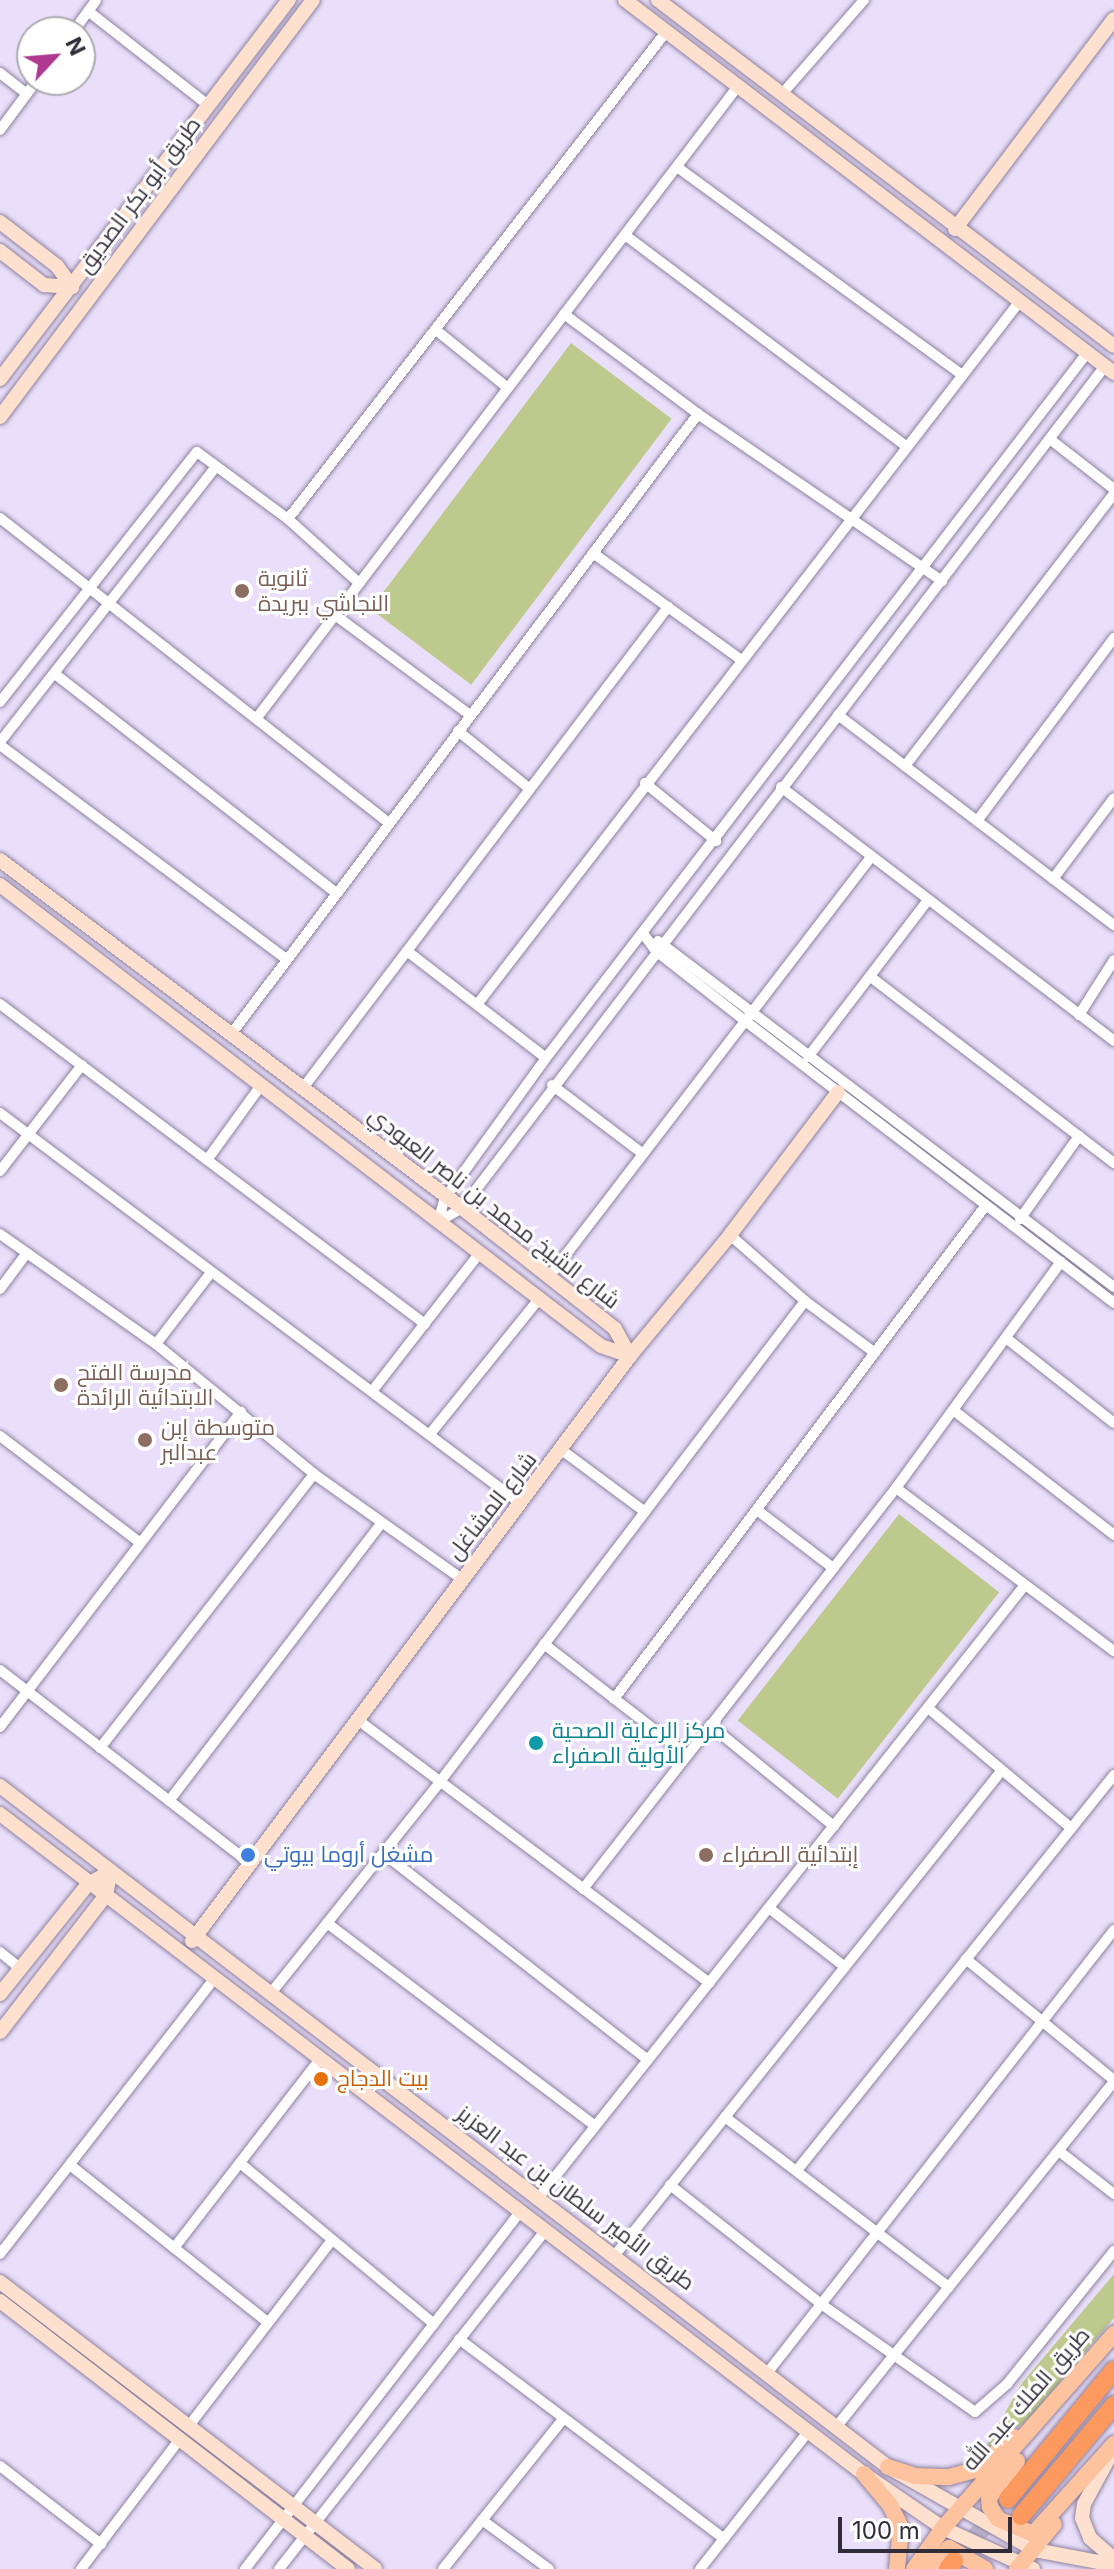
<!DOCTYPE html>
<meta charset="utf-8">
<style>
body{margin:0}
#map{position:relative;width:1114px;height:2569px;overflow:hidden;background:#e9dffa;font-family:Inter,Cairo,sans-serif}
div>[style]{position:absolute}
.green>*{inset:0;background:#beca8d;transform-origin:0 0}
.highway-tunnel>*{height:18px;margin-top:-9px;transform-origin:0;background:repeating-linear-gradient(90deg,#c4bbd3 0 18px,transparent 0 27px)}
.roads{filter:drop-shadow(0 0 2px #8e82a1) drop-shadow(0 0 2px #8e82a1)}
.street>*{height:10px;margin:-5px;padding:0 5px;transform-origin:5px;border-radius:5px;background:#fff}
.secondary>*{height:14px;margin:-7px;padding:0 7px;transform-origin:7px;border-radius:7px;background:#fee0cf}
.primary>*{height:16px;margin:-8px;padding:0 8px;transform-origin:8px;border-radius:8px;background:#fdc29e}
.highway>*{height:18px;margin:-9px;padding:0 9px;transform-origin:9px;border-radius:9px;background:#fb995e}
.dots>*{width:22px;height:22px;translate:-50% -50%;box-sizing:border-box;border:4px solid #fff;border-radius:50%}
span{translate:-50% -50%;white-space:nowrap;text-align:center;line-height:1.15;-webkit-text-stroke:6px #fff;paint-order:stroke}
.street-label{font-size:22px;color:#312c39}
.education-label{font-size:22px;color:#785e54}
.left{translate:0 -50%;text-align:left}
.culture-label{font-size:22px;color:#0d838f}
.shop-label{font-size:22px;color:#366cbe}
.food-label{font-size:22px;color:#c56008}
.north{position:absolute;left:16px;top:16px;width:80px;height:80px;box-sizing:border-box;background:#fff;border:2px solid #adabb0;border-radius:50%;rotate:64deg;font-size:22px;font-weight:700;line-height:32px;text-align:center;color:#312c39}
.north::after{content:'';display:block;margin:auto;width:28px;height:36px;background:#af3890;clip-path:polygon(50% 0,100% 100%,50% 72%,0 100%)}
.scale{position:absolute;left:838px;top:2517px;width:174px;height:36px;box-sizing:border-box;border:4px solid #312c39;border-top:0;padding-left:10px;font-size:24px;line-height:28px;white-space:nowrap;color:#312c39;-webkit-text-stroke:6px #fff;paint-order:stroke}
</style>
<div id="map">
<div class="green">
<i style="left:571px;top:343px;width:126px;height:333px;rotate:37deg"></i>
<i style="left:899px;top:1514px;width:127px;height:262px;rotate:38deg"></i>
<i style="clip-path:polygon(1114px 2274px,1114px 2318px,1028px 2420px,984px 2450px,1022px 2383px)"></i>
</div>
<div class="highway-tunnel">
<i style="left:954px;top:2561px;width:67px;rotate:-48.7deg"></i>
</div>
<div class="roads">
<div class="street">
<i style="left:88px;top:11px;width:154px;rotate:38.1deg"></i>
<i style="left:73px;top:32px;width:39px;rotate:-54deg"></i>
<i style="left:0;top:73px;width:34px;rotate:38deg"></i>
<i style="left:782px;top:94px;width:125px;rotate:-48.9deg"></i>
<i style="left:0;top:130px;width:62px;rotate:-53.5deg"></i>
<i style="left:677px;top:167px;width:351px;rotate:36.1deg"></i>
<i style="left:625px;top:235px;width:350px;rotate:36.9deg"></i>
<i style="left:564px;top:314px;width:167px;rotate:36.7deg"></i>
<i style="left:698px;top:414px;width:296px;rotate:34.4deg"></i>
<i style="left:436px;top:330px;width:92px;rotate:38.9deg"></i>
<i style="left:1051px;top:440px;width:80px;rotate:37.9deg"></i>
<i style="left:0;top:518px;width:494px;rotate:38.1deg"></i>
<i style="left:288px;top:519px;width:616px;rotate:-52.18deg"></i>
<i style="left:593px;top:553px;width:181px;rotate:35.8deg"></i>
<i style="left:335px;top:615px;width:168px;rotate:36.5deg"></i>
<i style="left:55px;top:674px;width:356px;rotate:37.9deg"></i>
<i style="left:0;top:702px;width:318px;rotate:-51.8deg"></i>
<i style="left:197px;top:452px;width:113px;rotate:36.4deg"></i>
<i style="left:288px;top:519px;width:96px;rotate:42deg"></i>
<i style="left:259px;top:715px;width:791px;rotate:-52.71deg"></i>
<i style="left:838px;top:715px;width:347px;rotate:37.3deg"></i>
<i style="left:458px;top:731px;width:92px;rotate:38.9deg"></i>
<i style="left:0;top:742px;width:348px;rotate:-51.9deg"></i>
<i style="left:0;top:745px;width:357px;rotate:36.8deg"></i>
<i style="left:905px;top:766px;width:343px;rotate:-52.5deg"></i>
<i style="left:645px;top:783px;width:92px;rotate:39.2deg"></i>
<i style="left:781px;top:787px;width:419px;rotate:37.3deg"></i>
<i style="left:977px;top:821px;width:229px;rotate:-53.2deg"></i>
<i style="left:1053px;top:879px;width:101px;rotate:-53deg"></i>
<i style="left:645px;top:936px;width:19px;rotate:54deg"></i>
<i style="left:656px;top:951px;width:112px;rotate:38.1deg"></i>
<i style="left:744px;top:1020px;width:466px;rotate:37.4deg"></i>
<i style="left:658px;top:941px;width:572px;rotate:37.19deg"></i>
<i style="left:407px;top:951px;width:175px;rotate:37.6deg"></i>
<i style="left:872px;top:978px;width:305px;rotate:37.4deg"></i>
<i style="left:479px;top:1002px;width:885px;rotate:-52.34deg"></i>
<i style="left:0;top:1004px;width:532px;rotate:36.98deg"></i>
<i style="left:1079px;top:1015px;width:65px;rotate:-57.5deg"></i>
<i style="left:232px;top:1033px;width:775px;rotate:-53.03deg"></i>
<i style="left:808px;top:1057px;width:198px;rotate:-52.6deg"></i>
<i style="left:552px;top:1085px;width:113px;rotate:37.1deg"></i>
<i style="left:303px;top:1088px;width:604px;rotate:-52.81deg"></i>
<i style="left:0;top:1113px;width:650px;rotate:36.87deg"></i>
<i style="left:207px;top:1160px;width:94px;rotate:-54.1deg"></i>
<i style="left:0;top:1171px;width:134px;rotate:-52.3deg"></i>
<i style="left:1020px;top:1219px;width:102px;rotate:-54.6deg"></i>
<i style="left:438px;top:1222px;width:28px;rotate:-30deg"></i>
<i style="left:462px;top:1208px;width:1059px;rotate:-52.63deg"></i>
<i style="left:438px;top:1222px;width:25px;rotate:-74deg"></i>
<i style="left:445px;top:1198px;width:178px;rotate:-54.2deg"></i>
<i style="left:549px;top:1054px;width:884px;rotate:-52.49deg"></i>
<i style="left:0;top:1234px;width:191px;rotate:35.2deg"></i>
<i style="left:156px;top:1344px;width:205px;rotate:39.4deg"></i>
<i style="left:314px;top:1474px;width:183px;rotate:35.4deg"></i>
<i style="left:730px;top:1235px;width:100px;rotate:41.3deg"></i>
<i style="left:805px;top:1301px;width:87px;rotate:36.6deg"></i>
<i style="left:548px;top:1278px;width:531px;rotate:-52.5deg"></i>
<i style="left:0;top:1289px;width:44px;rotate:-53.4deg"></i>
<i style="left:1006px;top:1338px;width:137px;rotate:38.2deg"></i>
<i style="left:156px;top:1344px;width:88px;rotate:-52.4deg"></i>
<i style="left:373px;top:1390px;width:172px;rotate:-52.1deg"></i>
<i style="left:953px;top:1410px;width:204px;rotate:37.8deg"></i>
<i style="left:430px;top:1434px;width:174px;rotate:-51.1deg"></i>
<i style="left:0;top:1436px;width:175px;rotate:37.3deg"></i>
<i style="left:563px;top:1451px;width:102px;rotate:36.6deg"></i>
<i style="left:896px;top:1488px;width:272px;rotate:36.8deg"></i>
<i style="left:757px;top:1510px;width:96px;rotate:37.3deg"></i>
<i style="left:544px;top:1644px;width:181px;rotate:37.8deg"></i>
<i style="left:0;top:1670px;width:314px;rotate:37.7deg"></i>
<i style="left:614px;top:1699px;width:618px;rotate:-53.02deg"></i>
<i style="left:928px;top:1708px;width:187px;rotate:40deg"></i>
<i style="left:358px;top:1720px;width:439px;rotate:36.8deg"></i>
<i style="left:710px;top:1725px;width:160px;rotate:39.2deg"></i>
<i style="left:0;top:1727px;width:397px;rotate:-52.6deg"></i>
<i style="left:100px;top:1748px;width:348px;rotate:-52deg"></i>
<i style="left:169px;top:1801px;width:349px;rotate:-52.6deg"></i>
<i style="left:383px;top:1853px;width:336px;rotate:38deg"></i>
<i style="left:583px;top:1889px;width:509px;rotate:-52.03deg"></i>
<i style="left:896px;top:1488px;width:280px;rotate:-53.9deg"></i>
<i style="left:769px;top:1908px;width:96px;rotate:37.8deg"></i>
<i style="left:327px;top:1923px;width:336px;rotate:37.1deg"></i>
<i style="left:0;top:1952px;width:26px;rotate:39deg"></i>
<i style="left:966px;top:1959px;width:191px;rotate:39.3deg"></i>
<i style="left:271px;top:1993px;width:269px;rotate:-51.3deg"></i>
<i style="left:439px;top:1783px;width:605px;rotate:-52.79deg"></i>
<i style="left:725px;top:2117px;width:281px;rotate:37.2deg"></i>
<i style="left:1059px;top:2151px;width:70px;rotate:38deg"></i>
<i style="left:240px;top:2163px;width:252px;rotate:39.7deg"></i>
<i style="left:70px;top:2165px;width:251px;rotate:38.5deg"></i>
<i style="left:798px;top:2169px;width:505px;rotate:-51.27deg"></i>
<i style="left:670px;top:2185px;width:192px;rotate:38.2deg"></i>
<i style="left:821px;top:2304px;width:188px;rotate:35deg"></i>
<i style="left:975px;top:2412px;width:43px;rotate:-41.2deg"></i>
<i style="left:1007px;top:2384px;width:171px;rotate:-51.2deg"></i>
<i style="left:539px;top:2197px;width:781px;rotate:-51.55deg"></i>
<i style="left:174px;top:2248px;width:240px;rotate:-52.3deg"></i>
<i style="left:0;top:2254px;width:351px;rotate:-52.1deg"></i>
<i style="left:615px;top:2255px;width:620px;rotate:-51.41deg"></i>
<i style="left:459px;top:2339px;width:332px;rotate:37deg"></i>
<i style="left:768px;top:2372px;width:561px;rotate:-51.95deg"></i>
<i style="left:837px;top:2426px;width:442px;rotate:-51.2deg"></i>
<i style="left:188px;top:2427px;width:236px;rotate:-52.4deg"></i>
<i style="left:0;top:2466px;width:128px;rotate:37.7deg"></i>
<i style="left:482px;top:2520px;width:83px;rotate:36.2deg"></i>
<i style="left:81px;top:2569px;width:163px;rotate:-52.7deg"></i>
<i style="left:245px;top:2569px;width:451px;rotate:-52.4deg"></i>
<i style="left:279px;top:2569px;width:430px;rotate:-51.8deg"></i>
<i style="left:443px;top:2569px;width:193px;rotate:-51.3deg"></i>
<i style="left:700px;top:2569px;width:173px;rotate:-51.8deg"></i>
</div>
<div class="secondary">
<i style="left:625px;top:0;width:615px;rotate:37.34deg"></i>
<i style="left:658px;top:0;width:572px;rotate:37.19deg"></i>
<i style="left:0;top:222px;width:72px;rotate:37.7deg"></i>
<i style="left:57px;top:266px;width:26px;rotate:54deg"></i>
<i style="left:955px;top:229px;width:263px;rotate:-52.9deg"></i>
<i style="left:0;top:251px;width:56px;rotate:37.7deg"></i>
<i style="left:44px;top:285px;width:28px;rotate:4deg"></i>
<i style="left:0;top:379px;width:477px;rotate:-52.7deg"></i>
<i style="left:0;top:417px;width:521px;rotate:-53.11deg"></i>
<i style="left:0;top:860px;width:578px;rotate:36.99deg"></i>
<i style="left:462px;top:1208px;width:195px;rotate:38.3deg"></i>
<i style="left:615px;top:1329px;width:31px;rotate:61deg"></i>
<i style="left:0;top:885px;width:757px;rotate:37.49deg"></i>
<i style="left:601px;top:1346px;width:31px;rotate:19deg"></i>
<i style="left:0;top:1786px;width:1119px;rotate:37.48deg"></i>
<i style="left:888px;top:2467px;width:169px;rotate:29.5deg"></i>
<i style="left:1035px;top:2550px;width:80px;rotate:10.8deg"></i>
<i style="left:0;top:1814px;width:1087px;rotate:37.38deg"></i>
<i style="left:864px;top:2474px;width:96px;rotate:34.4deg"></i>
<i style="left:943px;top:2528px;width:99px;rotate:24.5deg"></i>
<i style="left:192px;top:1941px;width:731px;rotate:-53.18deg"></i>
<i style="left:630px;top:1356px;width:157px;rotate:-50.4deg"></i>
<i style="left:730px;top:1235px;width:179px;rotate:-52.9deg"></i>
<i style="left:0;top:1994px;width:141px;rotate:-51.3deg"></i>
<i style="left:88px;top:1884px;width:26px;rotate:-29deg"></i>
<i style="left:111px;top:1871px;width:25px;rotate:102deg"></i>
<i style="left:106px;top:1895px;width:173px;rotate:127.7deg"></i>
<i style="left:0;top:2282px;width:472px;rotate:37.4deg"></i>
<i style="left:0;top:2301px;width:439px;rotate:37.6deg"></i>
<i style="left:1112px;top:2452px;width:59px;rotate:118.3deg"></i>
<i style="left:1084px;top:2504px;width:14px;rotate:98deg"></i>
<i style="left:1082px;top:2518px;width:22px;rotate:68deg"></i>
<i style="left:1090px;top:2538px;width:32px;rotate:41deg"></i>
</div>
<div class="primary">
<i style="left:1017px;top:2461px;width:46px;rotate:127.1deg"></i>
<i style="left:989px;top:2498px;width:9px;rotate:84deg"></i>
<i style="left:990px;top:2507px;width:14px;rotate:56deg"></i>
<i style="left:998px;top:2519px;width:38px;rotate:23deg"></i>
<i style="left:1033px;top:2534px;width:121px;rotate:-48deg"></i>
<i style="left:888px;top:2467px;width:28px;rotate:18deg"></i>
<i style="left:915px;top:2476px;width:34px;rotate:2deg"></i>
<i style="left:949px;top:2477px;width:27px;rotate:-15deg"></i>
<i style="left:975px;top:2470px;width:51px;rotate:-40.2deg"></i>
<i style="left:864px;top:2474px;width:40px;rotate:50deg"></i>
<i style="left:890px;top:2505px;width:25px;rotate:64deg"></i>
<i style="left:901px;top:2528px;width:41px;rotate:95.6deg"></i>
<i style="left:914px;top:2569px;width:50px;rotate:-54.7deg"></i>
<i style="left:943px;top:2528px;width:259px;rotate:-48.6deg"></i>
<i style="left:929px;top:2569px;width:29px;rotate:-46deg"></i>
<i style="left:949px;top:2548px;width:42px;rotate:30.3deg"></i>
<i style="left:1017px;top:2569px;width:58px;rotate:-50.6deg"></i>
</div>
<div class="highway">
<i style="left:1008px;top:2499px;width:167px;rotate:-50.6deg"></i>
<i style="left:1021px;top:2516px;width:145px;rotate:-50deg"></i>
<i style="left:948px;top:2569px;width:10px;rotate:-53deg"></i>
</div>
</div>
<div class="dots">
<i style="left:242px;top:591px;background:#8d6e63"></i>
<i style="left:61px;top:1385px;background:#8d6e63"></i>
<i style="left:145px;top:1440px;background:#8d6e63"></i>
<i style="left:536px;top:1743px;background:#0f9aa8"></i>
<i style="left:248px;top:1855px;background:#3f7fe0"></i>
<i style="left:706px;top:1855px;background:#8d6e63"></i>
<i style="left:321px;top:2079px;background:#e8710a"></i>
</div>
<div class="street-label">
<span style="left:139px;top:195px;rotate:-53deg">طريق أبو بكر الصديق</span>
<span style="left:494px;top:1208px;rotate:38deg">شارع الشيخ محمد بن ناصر العبودي</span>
<span style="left:492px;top:1506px;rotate:-52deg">شارع المشاغل</span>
<span style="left:576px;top:2198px;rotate:37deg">طريق الأمير سلطان بن عبد العزيز</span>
<span style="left:1026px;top:2399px;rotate:-49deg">طريق الملك عبد الله</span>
</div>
<div class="education-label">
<span class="left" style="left:258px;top:591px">ثانوية<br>النجاشي ببريدة</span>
<span class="left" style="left:77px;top:1385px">مدرسة الفتح<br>الابتدائية الرائدة</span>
<span class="left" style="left:161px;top:1440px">متوسطة إبن<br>عبدالبر</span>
<span class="left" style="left:722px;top:1855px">إبتدائية الصفراء</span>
</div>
<div class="culture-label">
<span class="left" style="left:552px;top:1743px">مركز الرعاية الصحية<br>الأولية الصفراء</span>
</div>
<div class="shop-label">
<span class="left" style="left:264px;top:1855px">مشغل أروما بيوتي</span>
</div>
<div class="food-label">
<span class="left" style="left:337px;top:2079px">بيت الدجاج</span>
</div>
<div class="north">N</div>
<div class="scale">100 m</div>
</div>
